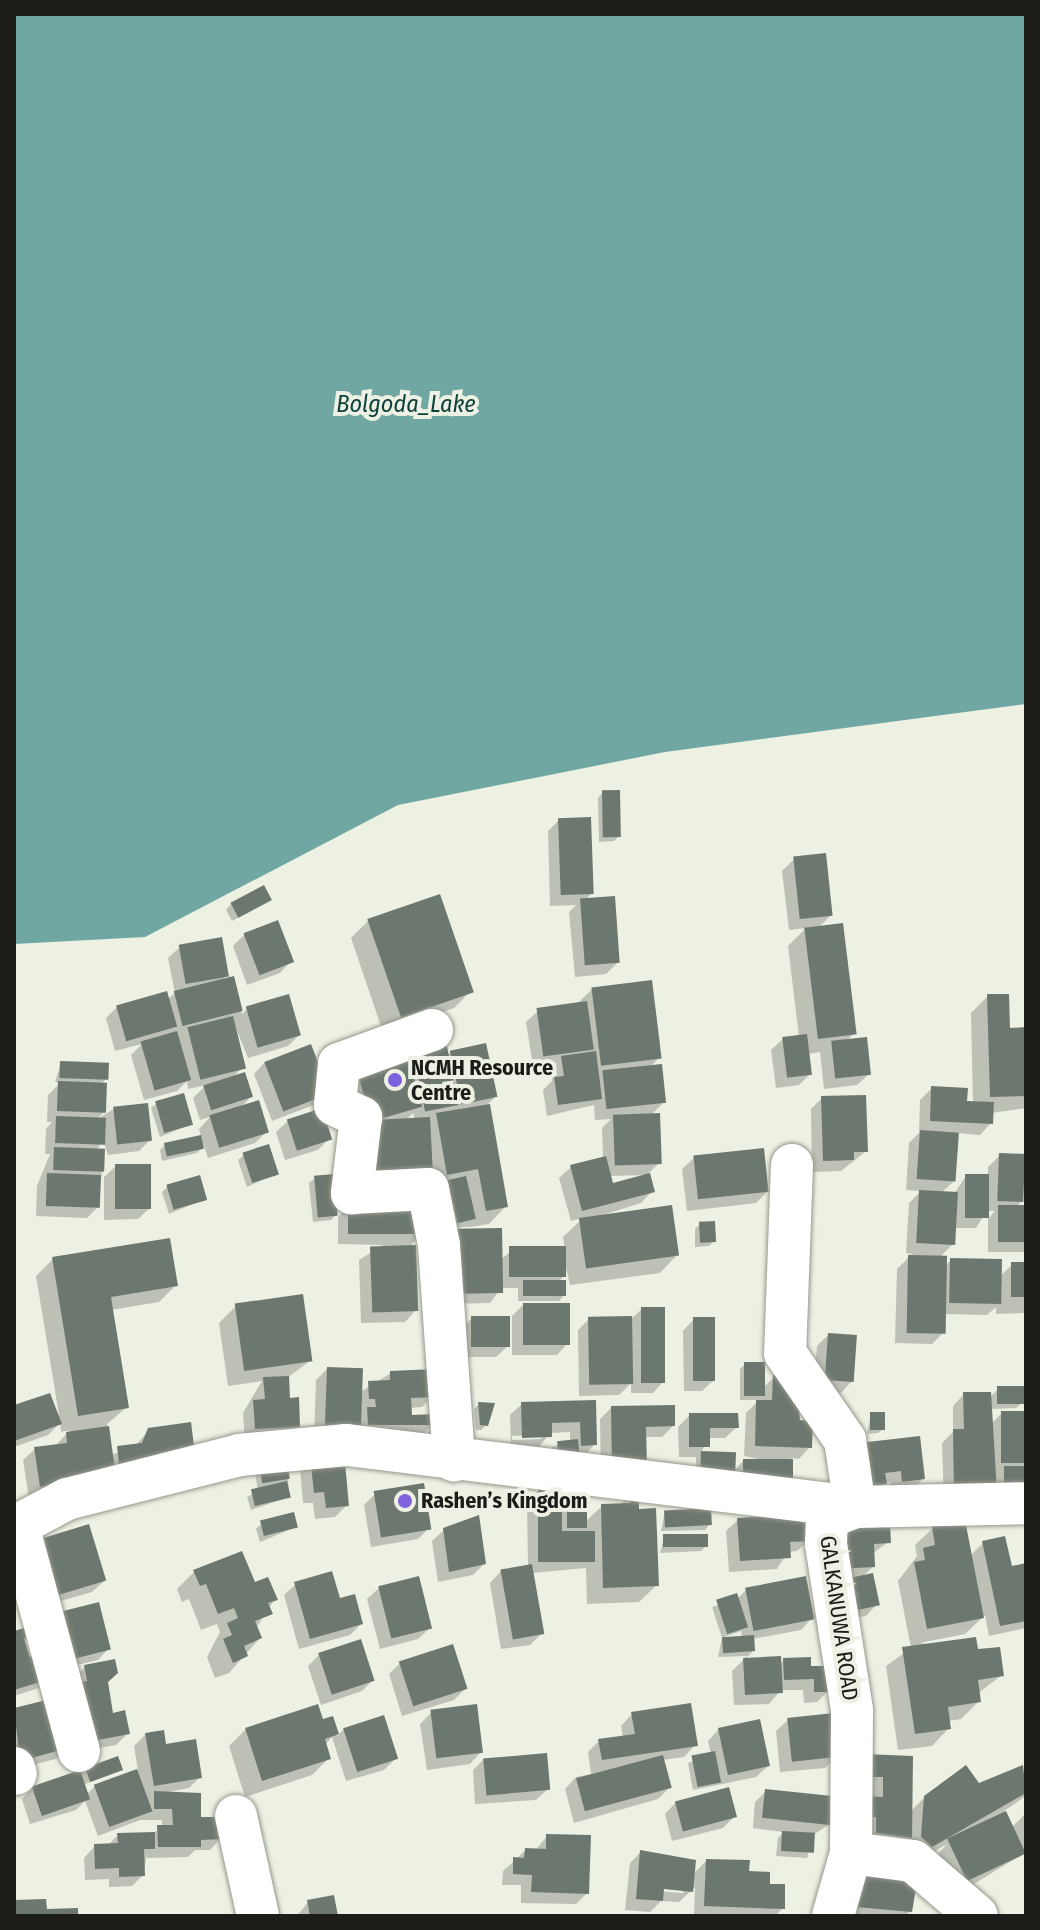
<!DOCTYPE html>
<meta charset="utf-8">
<style>
body{margin:0}
#map{position:relative;width:1040px;height:1930px;overflow:hidden;background:#ecf1e3;font-family:"Fira Sans Condensed",sans-serif}
div>[style]{position:absolute}
.water>*{inset:0;background:#71a7a2}
.shadow>*{inset:0;background:#0003}
.building>*{inset:0;background:#6c776f;transform-origin:0 0}
.roads{filter:drop-shadow(0 0 2px #95988c) drop-shadow(0 0 2px #95988c)}
.minor>*{height:42px;margin:-21px;padding:0 21px;transform-origin:21px;border-radius:21px;background:#fff}
.dots>*{width:22px;height:22px;translate:-50% -50%;box-sizing:border-box;border:4px solid #ecf1e3;border-radius:50%}
span{translate:-50% -50%;white-space:nowrap;text-align:center;line-height:1.15;-webkit-text-stroke:8px #ecf1e3;paint-order:stroke}
.poi-label{font-size:22px;color:#1c1d19;font-weight:700}
.left{translate:0 -50%;text-align:left}
.street-label{font-size:22px;color:#1c1d19}
.water-label{font-size:24px;color:#0f423e;font-style:italic}
.frame{position:absolute;inset:0;border:16px solid #1c1d19;pointer-events:none}
</style>
<div id="map">
<div class="water">
<i style="clip-path:polygon(14px 14px,1026px 14px,1026px 704px,665px 752px,398px 805px,145px 937px,14px 944px)"></i>
</div>
<div class="shadow">
<i style="clip-path:polygon(603px 792px,619px 836px,614px 841px,599px 842px,598px 798px)"></i>
<i style="clip-path:polygon(559px 820px,592px 893px,585px 900px,618px 962px,606px 974px,575px 977px,569px 912px,576px 905px,550px 906px,548px 831px)"></i>
<i style="clip-path:polygon(794px 859px,831px 915px,819px 927px,854px 1033px,846px 1042px,869px 1074px,857px 1085px,824px 1089px,820px 1052px,808px 1054px,810px 1074px,799px 1085px,776px 1088px,771px 1050px,783px 1039px,799px 1037px,788px 946px,806px 928px,789px 930px,782px 871px)"></i>
<i style="clip-path:polygon(270px 900px,232px 921px,226px 910px,231px 904px)"></i>
<i style="clip-path:polygon(368px 921px,471px 991px,454px 1008px,383px 1032px,351px 938px)"></i>
<i style="clip-path:polygon(244px 935px,291px 961px,280px 973px,247px 985px,233px 946px)"></i>
<i style="clip-path:polygon(180px 947px,227px 975px,220px 982px,233px 978px,242px 1014px,247px 1009px,299px 1035px,288px 1046px,248px 1058px,231px 1016px,243px 1067px,233px 1077px,251px 1097px,240px 1108px,266px 1132px,255px 1143px,208px 1158px,204px 1146px,197px 1153px,162px 1161px,160px 1150px,165px 1145px,201px 1137px,199px 1129px,210px 1117px,200px 1120px,193px 1098px,206px 1085px,188px 1089px,187px 1081px,177px 1091px,144px 1100px,131px 1055px,142px 1044px,115px 1051px,106px 1018px,117px 1007px,167px 1000px,175px 993px,168px 958px)"></i>
<i style="clip-path:polygon(evenodd,592px 989px,660px 1057px,650px 1067px,664px 1102px,651px 1115px,659px 1163px,648px 1174px,652px 1191px,641px 1203px,590px 1219px,677px 1255px,660px 1273px,570px 1285px,564px 1259px,564px 1276px,558px 1282px,564px 1295px,559px 1301px,518px 1301px,518px 1288px,501px 1288px,490px 1303px,447px 1304px,510px 1252px,565px 1248px,563px 1237px,583px 1218px,571px 1221px,559px 1178px,571px 1167px,603px 1158px,602px 1128px,611px 1119px,595px 1120px,594px 1105px,547px 1116px,543px 1090px,552px 1081px,551px 1069px,557px 1063px,533px 1066px,526px 1022px,538px 1011px,576px 1005px,592px 989px,646px 1175px,612px 1185px,609px 1176px,646px 1175px)"></i>
<i style="clip-path:polygon(988px 996px,1008px 1030px,1026px 1029px,1026px 1108px,991px 1113px,991px 1123px,980px 1135px,957px 1133px,953px 1182px,941px 1193px,954px 1194px,966px 1176px,988px 1176px,988px 1167px,1000px 1155px,1023px 1200px,1016px 1207px,1026px 1207px,1026px 1252px,988px 1252px,988px 1219px,995px 1211px,987px 1211px,976px 1228px,954px 1228px,953px 1244px,939px 1258px,945px 1266px,951px 1260px,999px 1277px,1012px 1265px,1026px 1264px,1026px 1313px,996px 1314px,996px 1307px,987px 1315px,944px 1314px,943px 1333px,932px 1344px,895px 1343px,897px 1269px,912px 1254px,906px 1253px,909px 1203px,921px 1191px,906px 1190px,909px 1143px,919px 1133px,920px 1100px,932px 1088px,973px 1103px,971px 1013px)"></i>
<i style="clip-path:polygon(310px 1046px,316px 1104px,272px 1121px,254px 1074px,265px 1062px)"></i>
<i style="clip-path:polygon(evenodd,451px 1052px,495px 1097px,488px 1104px,506px 1206px,489px 1224px,470px 1227px,452px 1227px,346px 1080px,415px 1055px,447px 1056px,451px 1052px,413px 1113px,415px 1120px,405px 1121px,413px 1113px)"></i>
<i style="clip-path:polygon(61px 1063px,106px 1079px,100px 1085px,104px 1112px,97px 1119px,114px 1109px,150px 1140px,139px 1151px,108px 1155px,103px 1140px,97px 1150px,102px 1172px,98px 1207px,87px 1218px,36px 1216px,37px 1186px,50px 1154px,45px 1154px,46px 1129px,52px 1122px,47px 1122px,48px 1095px,60px 1083px,55px 1082px)"></i>
<i style="clip-path:polygon(822px 1098px,866px 1151px,841px 1171px,812px 1172px,811px 1109px)"></i>
<i style="clip-path:polygon(157px 1103px,191px 1124px,160px 1137px,151px 1108px)"></i>
<i style="clip-path:polygon(288px 1121px,330px 1138px,318px 1150px,285px 1160px,276px 1132px)"></i>
<i style="clip-path:polygon(244px 1155px,277px 1173px,247px 1187px,238px 1160px)"></i>
<i style="clip-path:polygon(694px 1158px,767px 1192px,756px 1203px,687px 1211px,682px 1169px)"></i>
<i style="clip-path:polygon(116px 1166px,150px 1208px,138px 1219px,104px 1220px,104px 1177px)"></i>
<i style="clip-path:polygon(315px 1178px,336px 1215px,331px 1220px,313px 1222px,309px 1183px)"></i>
<i style="clip-path:polygon(167px 1187px,205px 1199px,169px 1214px,162px 1192px)"></i>
<i style="clip-path:polygon(349px 1205px,422px 1234px,408px 1248px,416px 1310px,405px 1322px,361px 1323px,359px 1260px,383px 1245px,338px 1244px,338px 1217px)"></i>
<i style="clip-path:polygon(700px 1224px,714px 1241px,709px 1246px,695px 1247px,695px 1229px)"></i>
<i style="clip-path:polygon(53px 1259px,176px 1285px,159px 1302px,111px 1310px,127px 1407px,107px 1424px,111px 1455px,135px 1446px,149px 1430px,193px 1461px,29px 1498px,23px 1460px,35px 1449px,56px 1445px,70px 1430px,61px 1432px,60px 1423px,48px 1435px,14px 1447px,14px 1407px,59px 1415px,36px 1276px)"></i>
<i style="clip-path:polygon(523px 1305px,568px 1343px,557px 1355px,512px 1355px,512px 1316px)"></i>
<i style="clip-path:polygon(236px 1306px,311px 1360px,287px 1378px,288px 1400px,298px 1426px,287px 1437px,245px 1440px,243px 1413px,262px 1381px,228px 1386px,219px 1323px)"></i>
<i style="clip-path:polygon(642px 1309px,664px 1381px,653px 1393px,631px 1393px,631px 1383px,619px 1395px,579px 1396px,578px 1330px,589px 1319px,632px 1318px)"></i>
<i style="clip-path:polygon(472px 1318px,508px 1346px,496px 1357px,461px 1357px,461px 1329px)"></i>
<i style="clip-path:polygon(694px 1319px,714px 1380px,702px 1391px,684px 1391px,683px 1331px)"></i>
<i style="clip-path:polygon(828px 1335px,852px 1381px,841px 1393px,814px 1391px,817px 1346px)"></i>
<i style="clip-path:polygon(745px 1364px,763px 1388px,774px 1377px,810px 1447px,799px 1459px,791px 1458px,792px 1489px,696px 1473px,696px 1457px,679px 1457px,678px 1427px,690px 1415px,737px 1427px,725px 1438px,708px 1438px,701px 1453px,733px 1472px,743px 1461px,768px 1461px,744px 1456px,746px 1413px,759px 1400px,740px 1400px,740px 1369px)"></i>
<i style="clip-path:polygon(327px 1369px,360px 1392px,391px 1373px,433px 1396px,422px 1407px,409px 1408px,410px 1417px,433px 1424px,422px 1435px,314px 1442px,316px 1380px)"></i>
<i style="clip-path:polygon(998px 1389px,1022px 1403px,1016px 1408px,990px 1409px,991px 1424px,1002px 1413px,1026px 1413px,1026px 1503px,944px 1504px,942px 1443px,953px 1432px,953px 1406px,964px 1394px,989px 1398px)"></i>
<i style="clip-path:polygon(evenodd,594px 1402px,595px 1444px,584px 1456px,553px 1457px,552px 1447px,570px 1441px,570px 1432px,550px 1433px,539px 1447px,511px 1448px,510px 1415px,522px 1404px,594px 1402px,541px 1435px,541px 1439px,512px 1440px,512px 1436px,541px 1435px)"></i>
<i style="clip-path:polygon(479px 1404px,486px 1425px,481px 1430px,476px 1430px,474px 1409px)"></i>
<i style="clip-path:polygon(611px 1408px,673px 1426px,662px 1437px,644px 1437px,601px 1478px,600px 1419px)"></i>
<i style="clip-path:polygon(871px 1414px,884px 1428px,878px 1433px,867px 1434px)"></i>
<i style="clip-path:polygon(860px 1445px,923px 1479px,911px 1490px,892px 1492px,890px 1482px,885px 1482px,873px 1494px)"></i>
<i style="clip-path:polygon(311px 1457px,347px 1505px,335px 1517px,315px 1519px,313px 1503px,303px 1503px,300px 1468px)"></i>
<i style="clip-path:polygon(255px 1473px,288px 1479px,289px 1497px,251px 1510px,247px 1497px,258px 1491px)"></i>
<i style="clip-path:polygon(539px 1490px,560px 1508px,567px 1500px,585px 1522px,602px 1506px,620px 1505px,631px 1495px,657px 1585px,639px 1602px,587px 1604px,586px 1568px,532px 1573px,542px 1633px,530px 1645px,501px 1649px,490px 1583px,501px 1571px,528px 1567px,527px 1502px)"></i>
<i style="clip-path:polygon(375px 1494px,429px 1528px,418px 1539px,371px 1547px,364px 1505px)"></i>
<i style="clip-path:polygon(665px 1511px,710px 1524px,705px 1530px,661px 1531px)"></i>
<i style="clip-path:polygon(738px 1520px,809px 1540px,797px 1551px,788px 1552px,777px 1569px,729px 1572px,726px 1531px)"></i>
<i style="clip-path:polygon(261px 1524px,296px 1527px,260px 1542px,256px 1529px)"></i>
<i style="clip-path:polygon(933px 1528px,970px 1556px,983px 1543px,1010px 1569px,1026px 1565px,1026px 1628px,989px 1636px,985px 1615px,965px 1634px,920px 1643px,976px 1652px,1002px 1675px,977px 1694px,978px 1702px,961px 1719px,948px 1721px,949px 1728px,932px 1746px,898px 1750px,886px 1666px,911px 1648px,898px 1581px,917px 1556px,915px 1545px)"></i>
<i style="clip-path:polygon(444px 1530px,484px 1564px,473px 1575px,438px 1582px,432px 1541px)"></i>
<i style="clip-path:polygon(664px 1538px,706px 1546px,701px 1551px,660px 1553px)"></i>
<i style="clip-path:polygon(822px 1539px,888px 1542px,872px 1554px,873px 1567px,862px 1577px,877px 1604px,866px 1616px,832px 1622px)"></i>
<i style="clip-path:polygon(24px 1553px,104px 1581px,92px 1592px,40px 1607px)"></i>
<i style="clip-path:polygon(194px 1572px,254px 1585px,275px 1599px,256px 1628px,260px 1638px,229px 1673px,215px 1678px,207px 1657px,220px 1632px,217px 1624px,201px 1630px,189px 1599px,182px 1602px,177px 1589px)"></i>
<i style="clip-path:polygon(296px 1584px,338px 1601px,361px 1624px,350px 1635px,299px 1649px,284px 1595px)"></i>
<i style="clip-path:polygon(379px 1588px,430px 1628px,418px 1639px,380px 1649px,367px 1599px)"></i>
<i style="clip-path:polygon(evenodd,746px 1590px,812px 1618px,801px 1630px,752px 1639px,753px 1651px,744px 1660px,780px 1664px,784px 1660px,809px 1668px,828px 1691px,817px 1702px,804px 1703px,803px 1690px,781px 1690px,769px 1704px,734px 1705px,732px 1671px,747px 1656px,718px 1657px,722px 1638px,712px 1607px,737px 1599px,746px 1590px,741px 1631px,742px 1637px,724px 1637px,741px 1631px)"></i>
<i style="clip-path:polygon(56px 1616px,109px 1648px,98px 1660px,56px 1670px)"></i>
<i style="clip-path:polygon(14px 1633px,31px 1634px,24px 1642px,29px 1659px,50px 1677px,39px 1688px,14px 1696px)"></i>
<i style="clip-path:polygon(319px 1655px,373px 1680px,362px 1691px,321px 1705px,308px 1666px)"></i>
<i style="clip-path:polygon(400px 1663px,465px 1689px,454px 1700px,402px 1716px,389px 1674px)"></i>
<i style="clip-path:polygon(85px 1667px,106px 1683px,112px 1715px,128px 1733px,116px 1745px,76px 1752px,74px 1678px)"></i>
<i style="clip-path:polygon(58px 1699px,70px 1747px,59px 1758px,14px 1770px,14px 1710px)"></i>
<i style="clip-path:polygon(431px 1713px,481px 1752px,470px 1764px,427px 1770px,420px 1724px)"></i>
<i style="clip-path:polygon(632px 1714px,695px 1745px,684px 1757px,662px 1760px,670px 1787px,658px 1799px,574px 1823px,565px 1789px,576px 1777px,591px 1774px,588px 1752px,599px 1741px,623px 1737px,621px 1726px)"></i>
<i style="clip-path:polygon(331px 1719px,337px 1736px,345px 1728px,396px 1758px,384px 1770px,346px 1781px,332px 1737px,325px 1745px,329px 1758px,312px 1775px,245px 1797px,229px 1746px,246px 1729px)"></i>
<i style="clip-path:polygon(788px 1720px,836px 1757px,825px 1768px,780px 1772px,776px 1731px)"></i>
<i style="clip-path:polygon(719px 1729px,768px 1766px,756px 1777px,693px 1790px,688px 1763px,711px 1754px,708px 1741px)"></i>
<i style="clip-path:polygon(146px 1734px,200px 1777px,189px 1788px,168px 1792px,221px 1838px,210px 1850px,195px 1850px,188px 1857px,147px 1858px,147px 1854px,143px 1875px,132px 1886px,109px 1887px,109px 1879px,85px 1880px,84px 1858px,95px 1846px,107px 1846px,118px 1835px,152px 1834px,162px 1827px,162px 1820px,140px 1820px,98px 1836px,85px 1801px,76px 1810px,30px 1824px,22px 1799px,33px 1787px,86px 1769px,121px 1769px,83px 1785px,86px 1795px,95px 1786px,138px 1771px,134px 1746px)"></i>
<i style="clip-path:polygon(911px 1758px,910px 1812px,925px 1797px,978px 1786px,1022px 1767px,1026px 1796px,1004px 1811px,1012px 1827px,1026px 1813px,1026px 1852px,959px 1893px,938px 1854px,947px 1844px,914px 1863px,865px 1843px,873px 1788px,853px 1787px,854px 1768px)"></i>
<i style="clip-path:polygon(484px 1759px,548px 1789px,536px 1800px,475px 1804px,473px 1770px)"></i>
<i style="clip-path:polygon(766px 1791px,830px 1824px,813px 1835px,807px 1858px,776px 1856px,778px 1838px,784px 1832px,753px 1828px,755px 1802px)"></i>
<i style="clip-path:polygon(676px 1802px,734px 1817px,723px 1828px,672px 1841px,665px 1814px)"></i>
<i style="clip-path:polygon(547px 1836px,587px 1893px,576px 1904px,521px 1903px,521px 1885px,502px 1885px,503px 1871px,526px 1850px,535px 1851px)"></i>
<i style="clip-path:polygon(evenodd,641px 1852px,692px 1875px,706px 1861px,747px 1873px,768px 1886px,783px 1908px,775px 1916px,694px 1916px,695px 1887px,679px 1902px,661px 1901px,650px 1912px,625px 1910px,630px 1863px,641px 1852px,655px 1887px,683px 1889px,683px 1893px,654px 1891px,655px 1887px)"></i>
<i style="clip-path:polygon(843px 1886px,910px 1911px,906px 1916px,846px 1916px)"></i>
<i style="clip-path:polygon(308px 1902px,336px 1916px,297px 1916px)"></i>
</div>
<div class="building">
<i style="left:620px;top:790px;width:47px;height:18px;rotate:89deg"></i>
<i style="left:591px;top:817px;width:77px;height:33px;rotate:88deg"></i>
<i style="left:826px;top:853px;width:63px;height:33px;rotate:84deg"></i>
<i style="left:264px;top:885px;width:17px;height:38px;rotate:62deg"></i>
<i style="left:440px;top:894px;width:104px;height:77px;rotate:71deg"></i>
<i style="left:615px;top:896px;width:67px;height:35px;rotate:86deg"></i>
<i style="left:278px;top:920px;width:45px;height:37px;rotate:69deg"></i>
<i style="left:843px;top:923px;width:112px;height:39px;rotate:83deg"></i>
<i style="left:222px;top:937px;width:40px;height:44px;rotate:80deg"></i>
<i style="left:234px;top:976px;width:36px;height:62px;rotate:76deg"></i>
<i style="left:652px;top:980px;width:79px;height:61px;rotate:83deg"></i>
<i style="left:167px;top:991px;width:37px;height:53px;rotate:74deg"></i>
<i style="left:289px;top:994px;width:43px;height:45px;rotate:74deg"></i>
<i style="clip-path:polygon(987px 994px,1009px 994px,1010px 1028px,1026px 1027px,1026px 1096px,990px 1097px)"></i>
<i style="left:587px;top:1001px;width:49px;height:51px;rotate:82deg"></i>
<i style="left:233px;top:1016px;width:54px;height:47px;rotate:76deg"></i>
<i style="left:177px;top:1031px;width:51px;height:38px;rotate:74deg"></i>
<i style="left:807px;top:1034px;width:41px;height:25px;rotate:83deg"></i>
<i style="left:867px;top:1037px;width:38px;height:36px;rotate:84deg"></i>
<i style="left:486px;top:1043px;width:55px;height:37px;rotate:78deg"></i>
<i style="left:311px;top:1044px;width:53px;height:50px;rotate:69deg"></i>
<i style="left:447px;top:1046px;width:60px;height:34px;rotate:79deg"></i>
<i style="clip-path:polygon(596px 1051px,602px 1099px,558px 1105px,554px 1077px,564px 1076px,561px 1056px)"></i>
<i style="left:407px;top:1054px;width:55px;height:53px;rotate:74deg"></i>
<i style="left:60px;top:1061px;width:49px;height:17px;rotate:2deg"></i>
<i style="left:662px;top:1064px;width:39px;height:60px;rotate:84deg"></i>
<i style="left:245px;top:1072px;width:26px;height:44px;rotate:72deg"></i>
<i style="left:58px;top:1081px;width:49px;height:30px;rotate:2deg"></i>
<i style="clip-path:polygon(931px 1086px,968px 1088px,967px 1101px,994px 1102px,993px 1124px,930px 1121px)"></i>
<i style="left:184px;top:1093px;width:33px;height:30px;rotate:74deg"></i>
<i style="clip-path:polygon(866px 1095px,868px 1152px,854px 1152px,854px 1160px,823px 1161px,821px 1096px)"></i>
<i style="left:259px;top:1100px;width:34px;height:52px;rotate:73deg"></i>
<i style="left:148px;top:1103px;width:38px;height:35px;rotate:84deg"></i>
<i style="clip-path:polygon(490px 1104px,508px 1207px,486px 1211px,478px 1169px,447px 1175px,436px 1113px)"></i>
<i style="left:322px;top:1108px;width:33px;height:37px;rotate:72deg"></i>
<i style="left:660px;top:1113px;width:51px;height:47px;rotate:88deg"></i>
<i style="left:56px;top:1116px;width:50px;height:27px;rotate:2deg"></i>
<i style="left:430px;top:1117px;width:51px;height:61px;rotate:87deg"></i>
<i style="left:920px;top:1130px;width:39px;height:49px;rotate:4deg"></i>
<i style="left:201px;top:1135px;width:14px;height:38px;rotate:78deg"></i>
<i style="left:269px;top:1144px;width:32px;height:28px;rotate:72deg"></i>
<i style="left:54px;top:1147px;width:51px;height:23px;rotate:2deg"></i>
<i style="left:764px;top:1148px;width:44px;height:71px;rotate:84deg"></i>
<i style="left:999px;top:1153px;width:26px;height:48px;rotate:2deg"></i>
<i style="clip-path:polygon(606px 1156px,613px 1183px,650px 1173px,655px 1192px,582px 1211px,570px 1165px)"></i>
<i style="left:115px;top:1164px;width:36px;height:45px"></i>
<i style="left:47px;top:1173px;width:54px;height:33px;rotate:2deg"></i>
<i style="left:334px;top:1174px;width:42px;height:20px;rotate:85deg"></i>
<i style="left:965px;top:1174px;width:24px;height:44px"></i>
<i style="left:200px;top:1175px;width:26px;height:35px;rotate:74deg"></i>
<i style="left:466px;top:1176px;width:44px;height:19px;rotate:77deg"></i>
<i style="left:919px;top:1190px;width:39px;height:53px;rotate:3deg"></i>
<i style="left:424px;top:1198px;width:36px;height:76px;rotate:90deg"></i>
<i style="left:672px;top:1205px;width:51px;height:94px;rotate:82deg"></i>
<i style="left:998px;top:1205px;width:28px;height:37px"></i>
<i style="left:715px;top:1221px;width:21px;height:16px;rotate:87deg"></i>
<i style="left:502px;top:1228px;width:65px;height:45px;rotate:89deg"></i>
<i style="clip-path:polygon(170px 1238px,178px 1286px,111px 1297px,129px 1408px,78px 1416px,52px 1257px)"></i>
<i style="left:416px;top:1245px;width:66px;height:46px;rotate:88deg"></i>
<i style="left:566px;top:1246px;width:31px;height:57px;rotate:90deg"></i>
<i style="left:908px;top:1255px;width:39px;height:78px;rotate:1deg"></i>
<i style="left:950px;top:1258px;width:52px;height:45px;rotate:1deg"></i>
<i style="left:1026px;top:1262px;width:35px;height:15px;rotate:90deg"></i>
<i style="left:566px;top:1280px;width:16px;height:43px;rotate:90deg"></i>
<i style="left:303px;top:1294px;width:68px;height:69px;rotate:82deg"></i>
<i style="left:523px;top:1303px;width:47px;height:42px"></i>
<i style="left:641px;top:1307px;width:24px;height:76px"></i>
<i style="left:471px;top:1316px;width:39px;height:31px"></i>
<i style="left:632px;top:1316px;width:68px;height:44px;rotate:89deg"></i>
<i style="left:693px;top:1317px;width:22px;height:64px"></i>
<i style="left:828px;top:1333px;width:29px;height:47px;rotate:4deg"></i>
<i style="left:744px;top:1362px;width:21px;height:34px"></i>
<i style="left:327px;top:1367px;width:36px;height:64px;rotate:2deg"></i>
<i style="clip-path:polygon(435px 1369px,435px 1397px,411px 1398px,412px 1415px,434px 1414px,435px 1425px,368px 1425px,367px 1407px,376px 1407px,375px 1399px,369px 1399px,368px 1381px,390px 1380px,390px 1371px)"></i>
<i style="clip-path:polygon(773px 1375px,796px 1376px,800px 1420px,813px 1421px,812px 1448px,755px 1446px,756px 1400px,772px 1400px)"></i>
<i style="clip-path:polygon(289px 1376px,290px 1398px,299px 1397px,300px 1427px,255px 1429px,253px 1400px,265px 1399px,263px 1377px)"></i>
<i style="left:1024px;top:1386px;width:18px;height:27px;rotate:90deg"></i>
<i style="clip-path:polygon(963px 1392px,991px 1392px,997px 1492px,954px 1493px,953px 1429px,964px 1429px)"></i>
<i style="clip-path:polygon(50px 1393px,62px 1424px,14px 1441px,14px 1405px)"></i>
<i style="clip-path:polygon(596px 1400px,597px 1445px,581px 1446px,580px 1422px,552px 1423px,552px 1437px,522px 1438px,521px 1402px)"></i>
<i style="clip-path:polygon(478px 1402px,495px 1403px,488px 1426px,480px 1425px)"></i>
<i style="clip-path:polygon(675px 1405px,675px 1426px,646px 1427px,647px 1467px,612px 1468px,611px 1406px)"></i>
<i style="left:1001px;top:1411px;width:25px;height:52px"></i>
<i style="left:870px;top:1412px;width:15px;height:18px"></i>
<i style="clip-path:polygon(689px 1413px,738px 1413px,739px 1428px,710px 1428px,710px 1447px,689px 1447px)"></i>
<i style="clip-path:polygon(191px 1422px,196px 1462px,120px 1472px,117px 1446px,142px 1443px,148px 1428px)"></i>
<i style="clip-path:polygon(109px 1426px,116px 1477px,40px 1487px,34px 1447px,67px 1443px,66px 1432px)"></i>
<i style="clip-path:polygon(920px 1436px,925px 1479px,902px 1482px,901px 1471px,885px 1473px,887px 1484px,864px 1486px,859px 1443px)"></i>
<i style="left:578px;top:1439px;width:18px;height:21px;rotate:84deg"></i>
<i style="left:701px;top:1451px;width:35px;height:24px;rotate:2deg"></i>
<i style="clip-path:polygon(344px 1452px,349px 1506px,326px 1508px,324px 1492px,314px 1493px,310px 1455px)"></i>
<i style="left:743px;top:1459px;width:50px;height:32px"></i>
<i style="left:287px;top:1461px;width:18px;height:28px;rotate:81deg"></i>
<i style="left:1004px;top:1466px;width:22px;height:27px"></i>
<i style="left:287px;top:1481px;width:17px;height:37px;rotate:77deg"></i>
<i style="left:424px;top:1483px;width:47px;height:51px;rotate:81deg"></i>
<i style="clip-path:polygon(538px 1488px,562px 1488px,562px 1531px,595px 1531px,595px 1562px,538px 1562px)"></i>
<i style="clip-path:polygon(630px 1493px,639px 1493px,639px 1509px,656px 1508px,659px 1586px,603px 1588px,601px 1504px,631px 1503px)"></i>
<i style="left:567px;top:1498px;width:20px;height:30px"></i>
<i style="left:711px;top:1508px;width:17px;height:47px;rotate:87deg"></i>
<i style="left:294px;top:1512px;width:16px;height:35px;rotate:76deg"></i>
<i style="clip-path:polygon(809px 1513px,811px 1541px,790px 1542px,791px 1558px,740px 1561px,737px 1518px)"></i>
<i style="clip-path:polygon(479px 1515px,486px 1564px,449px 1572px,443px 1528px)"></i>
<i style="clip-path:polygon(965px 1520px,984px 1618px,927px 1629px,914px 1562px,925px 1560px,923px 1548px,935px 1545px,932px 1526px)"></i>
<i style="clip-path:polygon(890px 1523px,891px 1543px,874px 1544px,875px 1567px,835px 1569px,833px 1526px)"></i>
<i style="left:89px;top:1524px;width:59px;height:57px;rotate:73deg"></i>
<i style="left:708px;top:1534px;width:13px;height:45px;rotate:90deg"></i>
<i style="clip-path:polygon(1005px 1536px,1012px 1566px,1026px 1563px,1026px 1621px,1000px 1626px,982px 1541px)"></i>
<i style="clip-path:polygon(242px 1551px,255px 1582px,268px 1577px,278px 1600px,268px 1603px,273px 1614px,255px 1621px,262px 1638px,244px 1646px,248px 1656px,233px 1663px,223px 1639px,232px 1635px,227px 1623px,238px 1618px,234px 1608px,218px 1614px,206px 1584px,200px 1586px,193px 1570px)"></i>
<i style="left:532px;top:1564px;width:71px;height:32px;rotate:80deg"></i>
<i style="clip-path:polygon(332px 1571px,340px 1598px,355px 1594px,363px 1624px,310px 1639px,294px 1582px)"></i>
<i style="left:873px;top:1573px;width:33px;height:37px;rotate:78deg"></i>
<i style="left:419px;top:1576px;width:54px;height:42px;rotate:76deg"></i>
<i style="left:806px;top:1576px;width:44px;height:62px;rotate:79deg"></i>
<i style="left:737px;top:1593px;width:36px;height:22px;rotate:72deg"></i>
<i style="left:99px;top:1602px;width:49px;height:46px;rotate:76deg"></i>
<i style="clip-path:polygon(31px 1626px,33px 1635px,24px 1638px,30px 1657px,45px 1652px,53px 1678px,14px 1690px,14px 1631px)"></i>
<i style="left:754px;top:1635px;width:16px;height:32px;rotate:86deg"></i>
<i style="clip-path:polygon(976px 1637px,978px 1649px,1000px 1647px,1004px 1676px,978px 1680px,981px 1702px,948px 1707px,951px 1729px,915px 1734px,902px 1647px)"></i>
<i style="left:361px;top:1639px;width:44px;height:45px;rotate:72deg"></i>
<i style="left:453px;top:1644px;width:47px;height:57px;rotate:72deg"></i>
<i style="left:781px;top:1656px;width:37px;height:38px;rotate:87deg"></i>
<i style="clip-path:polygon(811px 1657px,811px 1666px,830px 1666px,830px 1692px,814px 1692px,814px 1679px,784px 1680px,783px 1658px)"></i>
<i style="clip-path:polygon(115px 1659px,118px 1673px,108px 1682px,113px 1713px,125px 1710px,130px 1734px,87px 1742px,76px 1683px,87px 1681px,84px 1665px)"></i>
<i style="clip-path:polygon(59px 1697px,72px 1747px,20px 1761px,14px 1708px)"></i>
<i style="clip-path:polygon(691px 1703px,698px 1746px,602px 1760px,598px 1739px,635px 1734px,631px 1712px)"></i>
<i style="clip-path:polygon(318px 1704px,323px 1719px,333px 1716px,339px 1734px,325px 1739px,331px 1759px,262px 1781px,245px 1728px)"></i>
<i style="left:477px;top:1704px;width:49px;height:47px;rotate:83deg"></i>
<i style="left:834px;top:1713px;width:44px;height:47px;rotate:84deg"></i>
<i style="left:384px;top:1715px;width:46px;height:43px;rotate:72deg"></i>
<i style="left:760px;top:1719px;width:48px;height:43px;rotate:78deg"></i>
<i style="clip-path:polygon(164px 1730px,166px 1744px,196px 1739px,202px 1778px,154px 1786px,145px 1733px)"></i>
<i style="left:715px;top:1751px;width:32px;height:24px;rotate:79deg"></i>
<i style="left:547px;top:1753px;width:37px;height:64px;rotate:85deg"></i>
<i style="clip-path:polygon(864px 1754px,913px 1756px,912px 1838px,876px 1833px,876px 1817px,863px 1817px,864px 1796px,883px 1797px,883px 1777px,864px 1777px)"></i>
<i style="left:663px;top:1755px;width:34px;height:90px;rotate:75deg"></i>
<i style="left:118px;top:1756px;width:15px;height:35px;rotate:70deg"></i>
<i style="clip-path:polygon(966px 1765px,979px 1783px,1023px 1765px,1026px 1793px,932px 1847px,921px 1837px,924px 1796px)"></i>
<i style="left:137px;top:1769px;width:45px;height:46px;rotate:70deg"></i>
<i style="left:80px;top:1770px;width:31px;height:51px;rotate:71deg"></i>
<i style="left:729px;top:1787px;width:31px;height:56px;rotate:75deg"></i>
<i style="left:765px;top:1789px;width:70px;height:29px;rotate:6deg"></i>
<i style="clip-path:polygon(154px 1791px,201px 1793px,201px 1817px,223px 1817px,223px 1839px,201px 1840px,201px 1847px,158px 1847px,157px 1825px,173px 1825px,172px 1809px,154px 1809px)"></i>
<i style="left:1006px;top:1811px;width:47px;height:65px;rotate:65deg"></i>
<i style="left:782px;top:1831px;width:33px;height:20px;rotate:3deg"></i>
<i style="clip-path:polygon(155px 1832px,155px 1849px,144px 1849px,145px 1876px,119px 1877px,119px 1868px,95px 1869px,94px 1844px,118px 1843px,117px 1833px)"></i>
<i style="clip-path:polygon(546px 1834px,591px 1835px,589px 1894px,531px 1892px,532px 1875px,513px 1874px,513px 1857px,524px 1858px,525px 1848px,546px 1849px)"></i>
<i style="clip-path:polygon(640px 1850px,696px 1860px,693px 1892px,664px 1889px,663px 1901px,636px 1899px)"></i>
<i style="clip-path:polygon(706px 1859px,750px 1860px,749px 1871px,770px 1872px,770px 1884px,785px 1884px,785px 1909px,704px 1906px)"></i>
<i style="clip-path:polygon(853px 1872px,918px 1876px,912px 1912px,856px 1907px)"></i>
<i style="clip-path:polygon(334px 1895px,338px 1916px,310px 1916px,307px 1900px)"></i>
<i style="clip-path:polygon(46px 1899px,47px 1909px,78px 1908px,78px 1916px,14px 1916px,14px 1900px)"></i>
</div>
<div class="roads">
<div class="minor">
<i style="left:432px;top:1030px;width:99px;rotate:159.9deg"></i>
<i style="left:339px;top:1064px;width:41px;rotate:95.6deg"></i>
<i style="left:335px;top:1105px;width:29px;rotate:25deg"></i>
<i style="left:361px;top:1117px;width:77px;rotate:96.8deg"></i>
<i style="left:352px;top:1193px;width:76px;rotate:-3deg"></i>
<i style="left:428px;top:1189px;width:57px;rotate:78.9deg"></i>
<i style="left:439px;top:1245px;width:216px;rotate:86deg"></i>
<i style="left:792px;top:1165px;width:188px;rotate:92.1deg"></i>
<i style="left:785px;top:1353px;width:106px;rotate:55.4deg"></i>
<i style="left:845px;top:1440px;width:68px;rotate:81.5deg"></i>
<i style="left:18px;top:1525px;width:55px;rotate:-28deg"></i>
<i style="left:67px;top:1499px;width:178px;rotate:-14.3deg"></i>
<i style="left:239px;top:1455px;width:108px;rotate:-5.3deg"></i>
<i style="left:347px;top:1445px;width:512px;rotate:6.96deg"></i>
<i style="left:14px;top:1526px;width:4px;rotate:-14deg"></i>
<i style="left:18px;top:1525px;width:234px;rotate:74.9deg"></i>
<i style="left:14px;top:1768px;width:6px;rotate:72deg"></i>
<i style="left:236px;top:1816px;width:102px;rotate:77.6deg"></i>
<i style="left:851px;top:1853px;width:63px;rotate:7.4deg"></i>
<i style="left:913px;top:1861px;width:84px;rotate:40.7deg"></i>
<i style="left:833px;top:1916px;width:66px;rotate:-74.1deg"></i>
<i style="left:851px;top:1853px;width:143px;rotate:-89.6deg"></i>
<i style="left:852px;top:1710px;width:168px;rotate:-98.9deg"></i>
<i style="left:826px;top:1544px;width:26px;rotate:-88deg"></i>
<i style="left:827px;top:1518px;width:30px;rotate:-21deg"></i>
<i style="left:855px;top:1507px;width:171px;rotate:-1.3deg"></i>
</div>
</div>
<div class="dots">
<i style="left:395px;top:1080px;background:#7f62dd"></i>
<i style="left:405px;top:1501px;background:#7f62dd"></i>
</div>
<div class="poi-label">
<span class="left" style="left:411px;top:1080px">NCMH Resource<br>Centre</span>
<span class="left" style="left:421px;top:1501px">Rashen’s Kingdom</span>
</div>
<div class="street-label">
<span style="left:839px;top:1618px;rotate:82deg">GALKANUWA ROAD</span>
</div>
<div class="water-label">
<span style="left:406px;top:405px">Bolgoda_Lake</span>
</div>
<div class="frame"></div>
</div>
